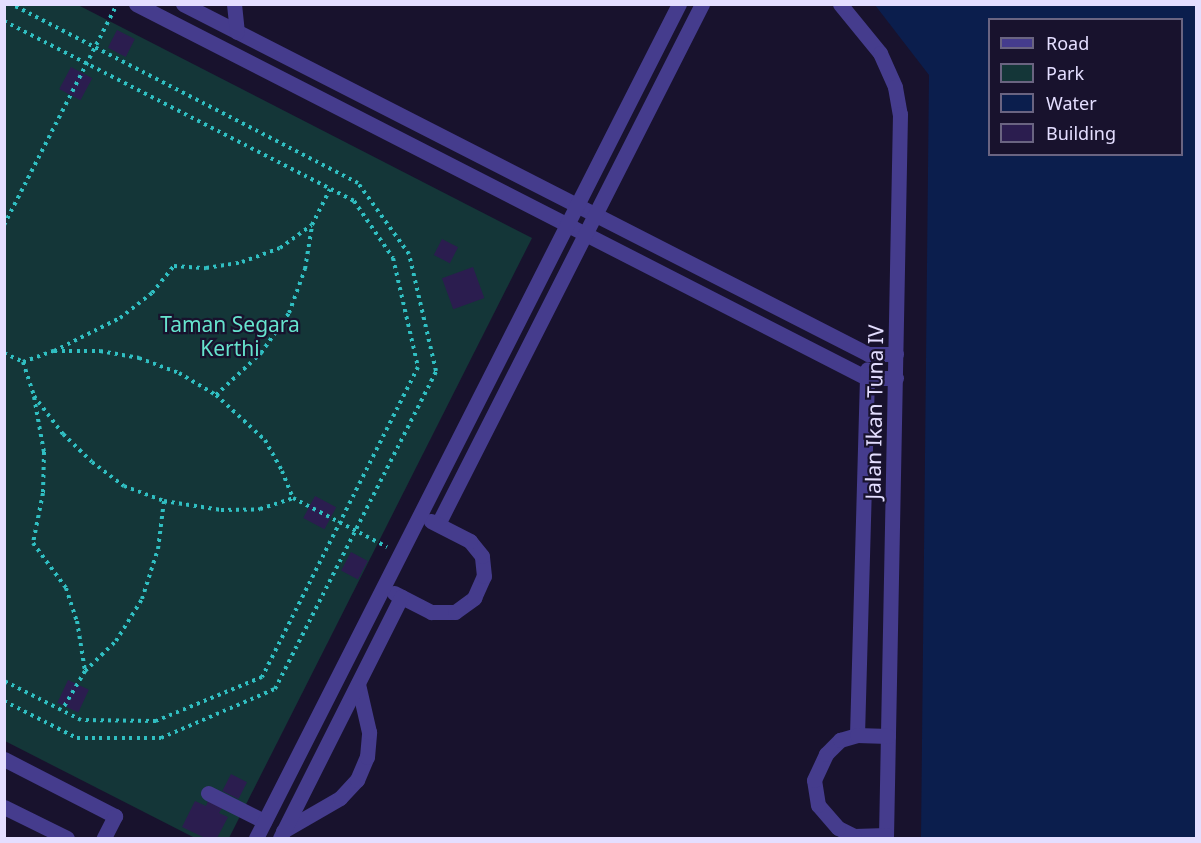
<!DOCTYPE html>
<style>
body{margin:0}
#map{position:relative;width:1201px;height:843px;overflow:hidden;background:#18122d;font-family:"Noto Sans",sans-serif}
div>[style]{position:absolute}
.green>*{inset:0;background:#143638}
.water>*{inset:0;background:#0b1e4d}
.building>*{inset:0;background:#2b1d4f;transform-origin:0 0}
.path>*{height:4px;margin-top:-2px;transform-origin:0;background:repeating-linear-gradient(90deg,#30bfc2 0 3px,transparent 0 7.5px)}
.minor>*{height:15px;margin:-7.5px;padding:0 7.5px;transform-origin:7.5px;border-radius:7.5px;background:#453c8d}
span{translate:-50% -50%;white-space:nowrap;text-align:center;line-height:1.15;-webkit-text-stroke:4.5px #18122d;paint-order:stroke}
.park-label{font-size:21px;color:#66e3cd}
.street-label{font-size:21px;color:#e4deff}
.frame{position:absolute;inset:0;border:6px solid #e4deff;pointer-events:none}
.legend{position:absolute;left:988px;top:18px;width:195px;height:138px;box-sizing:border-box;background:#18122d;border:2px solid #6a6481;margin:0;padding:8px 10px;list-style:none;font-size:18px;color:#e4deff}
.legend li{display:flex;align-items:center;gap:12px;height:30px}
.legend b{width:30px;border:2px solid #6a6481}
</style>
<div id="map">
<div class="green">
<i style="clip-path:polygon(4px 5px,78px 5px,532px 238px,229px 838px,195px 838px,5px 741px)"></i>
</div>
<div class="water">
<i style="clip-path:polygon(evenodd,875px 5px,1196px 5px,1196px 838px,921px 838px,929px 75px,875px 5px,990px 20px,1182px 20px,1182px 154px,990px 154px,990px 20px)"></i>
</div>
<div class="building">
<i style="left:117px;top:30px;width:20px;height:20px;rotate:27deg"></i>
<i style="left:71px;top:67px;width:24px;height:25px;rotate:28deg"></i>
<i style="left:442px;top:239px;width:18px;height:18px;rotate:27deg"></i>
<i style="left:473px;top:267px;width:33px;height:33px;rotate:70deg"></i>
<i style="left:315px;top:496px;width:24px;height:25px;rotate:28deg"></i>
<i style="left:351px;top:552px;width:19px;height:21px;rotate:28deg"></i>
<i style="left:68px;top:680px;width:23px;height:25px;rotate:25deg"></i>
<i style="left:231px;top:774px;width:18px;height:19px;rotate:27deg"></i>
<i style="clip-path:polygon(195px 801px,206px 806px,208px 801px,222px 808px,219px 813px,228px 817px,217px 838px,205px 838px,182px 827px)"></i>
</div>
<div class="path">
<i style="left:4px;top:21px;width:394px;rotate:27.2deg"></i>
<i style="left:354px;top:201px;width:69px;rotate:55.6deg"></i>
<i style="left:393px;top:258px;width:112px;rotate:77.1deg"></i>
<i style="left:418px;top:367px;width:347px;rotate:116.7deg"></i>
<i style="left:262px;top:677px;width:115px;rotate:157.5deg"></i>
<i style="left:156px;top:721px;width:75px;rotate:-179.2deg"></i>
<i style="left:81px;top:720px;width:86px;rotate:-153.1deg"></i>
<i style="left:4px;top:225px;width:248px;rotate:-62.9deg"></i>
<i style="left:54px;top:351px;width:74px;rotate:-26.6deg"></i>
<i style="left:120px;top:318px;width:41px;rotate:-38deg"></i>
<i style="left:152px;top:293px;width:35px;rotate:-51deg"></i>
<i style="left:174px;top:266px;width:32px;rotate:4deg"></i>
<i style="left:206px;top:268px;width:36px;rotate:-9deg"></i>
<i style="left:242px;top:262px;width:40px;rotate:-20.2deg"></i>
<i style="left:280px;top:248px;width:39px;rotate:-36deg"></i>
<i style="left:312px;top:225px;width:40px;rotate:-63.4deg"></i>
<i style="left:4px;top:353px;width:21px;rotate:25deg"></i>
<i style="left:23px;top:362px;width:36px;rotate:72deg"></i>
<i style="left:34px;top:396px;width:48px;rotate:52.7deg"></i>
<i style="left:63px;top:434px;width:40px;rotate:44deg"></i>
<i style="left:92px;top:462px;width:40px;rotate:37deg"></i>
<i style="left:124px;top:486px;width:43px;rotate:20.6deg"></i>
<i style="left:164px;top:501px;width:58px;rotate:9deg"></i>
<i style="left:221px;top:510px;width:39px;rotate:-1deg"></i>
<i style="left:260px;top:509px;width:35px;rotate:-18deg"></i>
<i style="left:293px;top:498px;width:106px;rotate:27.5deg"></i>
<i style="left:23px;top:362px;width:33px;rotate:-20deg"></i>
<i style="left:54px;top:351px;width:46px"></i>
<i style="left:100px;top:351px;width:40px;rotate:10deg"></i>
<i style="left:139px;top:358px;width:43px;rotate:20.6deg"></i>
<i style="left:179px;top:373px;width:43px;rotate:30.7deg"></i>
<i style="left:216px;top:395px;width:67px;rotate:42.6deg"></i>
<i style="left:265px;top:440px;width:35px;rotate:61deg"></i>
<i style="left:282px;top:471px;width:29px;rotate:68deg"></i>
<i style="left:216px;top:395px;width:62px;rotate:-43deg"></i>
<i style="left:261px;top:353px;width:49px;rotate:-55deg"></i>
<i style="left:289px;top:313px;width:47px;rotate:-70deg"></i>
<i style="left:305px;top:269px;width:44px;rotate:-80.8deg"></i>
<i style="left:34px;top:397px;width:56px;rotate:79.7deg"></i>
<i style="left:44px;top:452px;width:41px;rotate:91.4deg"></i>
<i style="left:43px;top:493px;width:51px;rotate:101.3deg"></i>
<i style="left:33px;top:543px;width:56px;rotate:53.7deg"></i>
<i style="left:66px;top:588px;width:35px;rotate:72deg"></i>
<i style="left:77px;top:621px;width:51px;rotate:80.9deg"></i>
<i style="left:85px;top:671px;width:45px;rotate:120.5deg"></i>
<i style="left:85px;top:671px;width:43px;rotate:-44.1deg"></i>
<i style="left:116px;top:641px;width:49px;rotate:-58.2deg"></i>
<i style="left:142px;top:599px;width:52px;rotate:-72.3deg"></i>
<i style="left:158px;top:549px;width:48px;rotate:-82.9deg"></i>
<i style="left:4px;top:701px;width:82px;rotate:26.9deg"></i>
<i style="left:77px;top:738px;width:84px"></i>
<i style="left:161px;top:738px;width:124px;rotate:-23.3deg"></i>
<i style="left:275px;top:689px;width:356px;rotate:-63.1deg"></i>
<i style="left:436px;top:371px;width:120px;rotate:-103deg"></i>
<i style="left:409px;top:254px;width:87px;rotate:-125.7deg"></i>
<i style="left:358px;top:183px;width:390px;rotate:-152.7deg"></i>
</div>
<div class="minor">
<i style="left:136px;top:4px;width:821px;rotate:27.1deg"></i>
<i style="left:867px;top:378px;width:29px"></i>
<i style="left:183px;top:4px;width:769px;rotate:27.06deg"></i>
<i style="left:868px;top:354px;width:28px"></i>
<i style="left:234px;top:4px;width:28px;rotate:84deg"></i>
<i style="left:840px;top:4px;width:63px;rotate:50.8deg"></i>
<i style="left:880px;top:53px;width:37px;rotate:66deg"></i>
<i style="left:895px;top:87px;width:27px;rotate:80deg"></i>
<i style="left:900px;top:114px;width:724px;rotate:91.11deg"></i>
<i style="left:438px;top:524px;width:583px;rotate:-63.08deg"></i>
<i style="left:394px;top:593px;width:42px;rotate:27.2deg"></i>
<i style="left:431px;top:612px;width:24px"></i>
<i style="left:455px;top:612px;width:24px;rotate:-36deg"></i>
<i style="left:474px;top:598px;width:24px;rotate:-66deg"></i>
<i style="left:484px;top:576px;width:20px;rotate:-96deg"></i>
<i style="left:482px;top:556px;width:19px;rotate:-129deg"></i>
<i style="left:470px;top:541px;width:44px;rotate:-152.9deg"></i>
<i style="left:857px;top:735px;width:366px;rotate:-88.4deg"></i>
<i style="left:4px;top:759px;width:125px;rotate:27.2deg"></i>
<i style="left:115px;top:816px;width:25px;rotate:117deg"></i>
<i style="left:208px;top:793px;width:63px;rotate:26.6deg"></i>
<i style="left:4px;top:807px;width:70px;rotate:26.2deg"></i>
<i style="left:283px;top:831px;width:66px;rotate:-30.1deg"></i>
<i style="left:340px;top:798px;width:25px;rotate:-47deg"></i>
<i style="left:357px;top:780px;width:25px;rotate:-67deg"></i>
<i style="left:367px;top:757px;width:25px;rotate:-85deg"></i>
<i style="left:369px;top:732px;width:49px;rotate:-102.9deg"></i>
<i style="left:886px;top:835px;width:32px;rotate:178deg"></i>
<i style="left:854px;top:836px;width:18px;rotate:-153deg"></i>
<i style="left:838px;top:828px;width:30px;rotate:-131deg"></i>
<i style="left:818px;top:805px;width:25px;rotate:-99deg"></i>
<i style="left:814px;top:780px;width:29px;rotate:-65deg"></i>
<i style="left:826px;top:754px;width:20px;rotate:-45deg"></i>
<i style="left:840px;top:740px;width:18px;rotate:-16deg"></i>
<i style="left:857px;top:735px;width:31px;rotate:2deg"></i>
<i style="left:256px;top:838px;width:935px;rotate:-63.11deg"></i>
<i style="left:280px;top:838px;width:270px;rotate:-63.3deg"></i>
</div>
<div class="park-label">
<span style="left:230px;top:336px">Taman Segara<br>Kerthi</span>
</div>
<div class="street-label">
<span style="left:874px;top:412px;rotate:-89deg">Jalan Ikan Tuna IV</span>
</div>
<div class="frame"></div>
<ul class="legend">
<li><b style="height:8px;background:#453c8d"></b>Road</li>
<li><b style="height:16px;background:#143638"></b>Park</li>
<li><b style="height:16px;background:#0b1e4d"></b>Water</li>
<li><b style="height:16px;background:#2b1d4f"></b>Building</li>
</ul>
</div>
